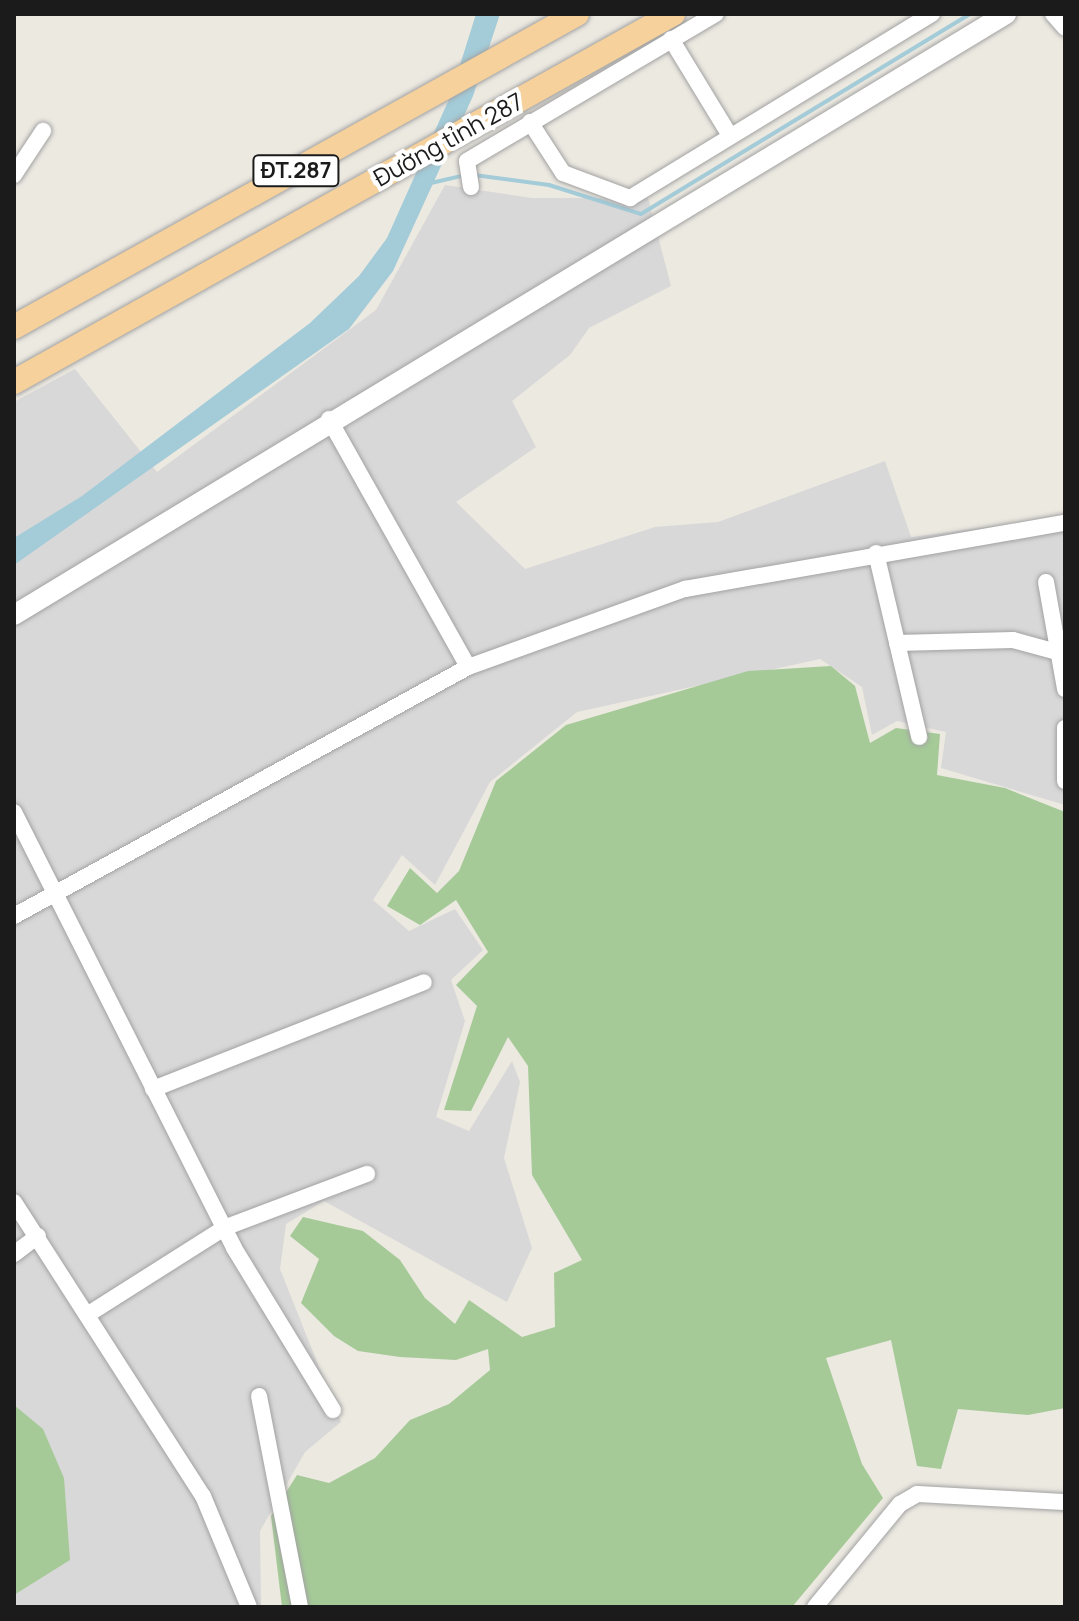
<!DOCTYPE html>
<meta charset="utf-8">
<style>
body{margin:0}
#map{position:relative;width:1079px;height:1621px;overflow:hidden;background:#ece9e1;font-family:Manrope,sans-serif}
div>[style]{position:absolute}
.residential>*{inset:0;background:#d9d8d8}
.forest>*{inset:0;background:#a5ca98}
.water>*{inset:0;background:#a3cbd8}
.stream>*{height:4px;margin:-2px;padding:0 2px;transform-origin:2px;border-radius:2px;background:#a3cbd8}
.roads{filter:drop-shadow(0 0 2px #a2a2a2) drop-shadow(0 0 2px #a2a2a2)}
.minor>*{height:16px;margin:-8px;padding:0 8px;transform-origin:8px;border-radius:8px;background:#fff}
.tertiary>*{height:20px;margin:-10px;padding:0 10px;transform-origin:10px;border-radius:10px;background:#fff}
.primary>*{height:24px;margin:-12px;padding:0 12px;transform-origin:12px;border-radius:12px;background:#f6d19c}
span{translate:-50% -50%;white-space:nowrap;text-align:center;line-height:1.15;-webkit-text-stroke:8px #fff;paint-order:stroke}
.shield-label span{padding:2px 6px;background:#fff;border:2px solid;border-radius:6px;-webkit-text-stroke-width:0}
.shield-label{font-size:22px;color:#1b1b1b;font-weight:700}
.street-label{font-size:24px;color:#1b1b1b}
.frame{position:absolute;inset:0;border:16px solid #1b1b1b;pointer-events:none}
</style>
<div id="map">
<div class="residential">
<i style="clip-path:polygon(445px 185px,532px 198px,648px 198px,671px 286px,589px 328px,570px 355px,512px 401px,536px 447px,456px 502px,525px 569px,655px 527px,718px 522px,885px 461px,911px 537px,1065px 517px,1065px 805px,941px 768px,946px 732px,897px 721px,872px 735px,862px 687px,820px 659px,577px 712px,490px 782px,435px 885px,402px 855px,373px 900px,409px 931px,455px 909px,483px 950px,451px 980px,465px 1021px,436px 1117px,469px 1131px,512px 1061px,520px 1082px,504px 1158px,532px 1248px,507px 1302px,324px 1201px,286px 1224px,280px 1269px,341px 1422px,305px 1452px,260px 1531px,261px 1607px,14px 1607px,14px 402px,75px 369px,157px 472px,376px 310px)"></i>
</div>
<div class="forest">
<i style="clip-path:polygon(831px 666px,855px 686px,870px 743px,896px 728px,940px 734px,937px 775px,1005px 788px,1065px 812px,1065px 1408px,1028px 1415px,958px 1409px,941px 1469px,917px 1466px,891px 1340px,826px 1358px,862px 1464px,883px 1498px,792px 1607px,282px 1607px,271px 1516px,297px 1475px,329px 1483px,375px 1458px,410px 1420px,449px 1404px,490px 1370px,488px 1349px,456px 1360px,400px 1357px,358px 1351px,334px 1336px,301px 1303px,319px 1259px,290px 1236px,303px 1217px,363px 1231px,400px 1260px,425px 1298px,455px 1324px,469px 1300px,522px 1337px,555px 1327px,554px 1273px,582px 1260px,532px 1175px,528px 1066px,508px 1037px,471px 1111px,444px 1110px,477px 1006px,456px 985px,488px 952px,456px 900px,420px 925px,387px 906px,410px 868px,437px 893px,459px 871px,496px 781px,566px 725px,748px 671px)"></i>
<i style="clip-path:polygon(14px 1405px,43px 1429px,64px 1478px,70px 1560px,14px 1595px)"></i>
</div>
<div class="water">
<i style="clip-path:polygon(476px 14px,500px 14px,473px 96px,393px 271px,349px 329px,14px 565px,14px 538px,82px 496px,310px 323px,359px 276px,387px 238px,450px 97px)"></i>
</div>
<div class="stream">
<i style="left:474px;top:175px;width:76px;rotate:7.6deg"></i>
<i style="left:549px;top:185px;width:96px;rotate:17.5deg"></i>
<i style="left:641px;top:214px;width:385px;rotate:-31.3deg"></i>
<i style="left:431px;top:183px;width:36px;rotate:-13deg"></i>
</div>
<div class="roads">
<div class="minor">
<i style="left:1053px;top:14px;width:18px;rotate:49deg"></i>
<i style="left:671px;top:39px;width:111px;rotate:58.6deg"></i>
<i style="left:530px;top:122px;width:61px;rotate:57.1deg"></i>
<i style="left:563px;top:173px;width:72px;rotate:20.5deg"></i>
<i style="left:630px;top:198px;width:354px;rotate:-31.4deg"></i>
<i style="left:14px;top:175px;width:53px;rotate:-56.6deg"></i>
<i style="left:471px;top:187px;width:26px;rotate:-99deg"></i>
<i style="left:467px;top:161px;width:289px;rotate:-30.6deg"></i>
<i style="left:329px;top:419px;width:284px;rotate:60.7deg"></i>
<i style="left:876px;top:553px;width:189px;rotate:76.8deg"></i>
<i style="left:1046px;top:582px;width:109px;rotate:79.9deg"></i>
<i style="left:897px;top:643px;width:116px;rotate:-1.5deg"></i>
<i style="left:1013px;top:640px;width:46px;rotate:15.3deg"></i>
<i style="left:1065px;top:728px;width:53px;rotate:90deg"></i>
<i style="left:14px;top:812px;width:488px;rotate:63.2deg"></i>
<i style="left:234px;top:1248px;width:190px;rotate:58.6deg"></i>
<i style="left:14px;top:916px;width:518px;rotate:-28.74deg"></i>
<i style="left:468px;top:667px;width:231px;rotate:-19.8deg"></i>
<i style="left:685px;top:589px;width:386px;rotate:-9.9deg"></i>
<i style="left:153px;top:1089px;width:291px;rotate:-21.5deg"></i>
<i style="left:14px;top:1202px;width:350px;rotate:57.3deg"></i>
<i style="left:203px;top:1496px;width:120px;rotate:67.5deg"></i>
<i style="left:14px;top:1254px;width:30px;rotate:-37deg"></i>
<i style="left:87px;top:1315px;width:162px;rotate:-32.4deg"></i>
<i style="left:224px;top:1228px;width:153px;rotate:-20.7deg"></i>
<i style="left:259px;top:1396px;width:215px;rotate:79deg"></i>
<i style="left:815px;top:1607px;width:134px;rotate:-50.5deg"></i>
<i style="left:900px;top:1504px;width:20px;rotate:-30deg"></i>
<i style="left:917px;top:1494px;width:148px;rotate:3.1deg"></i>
</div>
<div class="tertiary">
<i style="left:14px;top:615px;width:1160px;rotate:-31.21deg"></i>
</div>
<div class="primary">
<i style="left:14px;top:327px;width:644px;rotate:-29.07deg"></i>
<i style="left:14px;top:382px;width:755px;rotate:-29.18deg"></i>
</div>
</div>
<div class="shield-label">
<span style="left:296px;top:171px">ĐT.287</span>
</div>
<div class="street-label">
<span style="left:448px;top:139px;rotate:-29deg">Đường tỉnh 287</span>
</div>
<div class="frame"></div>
</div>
